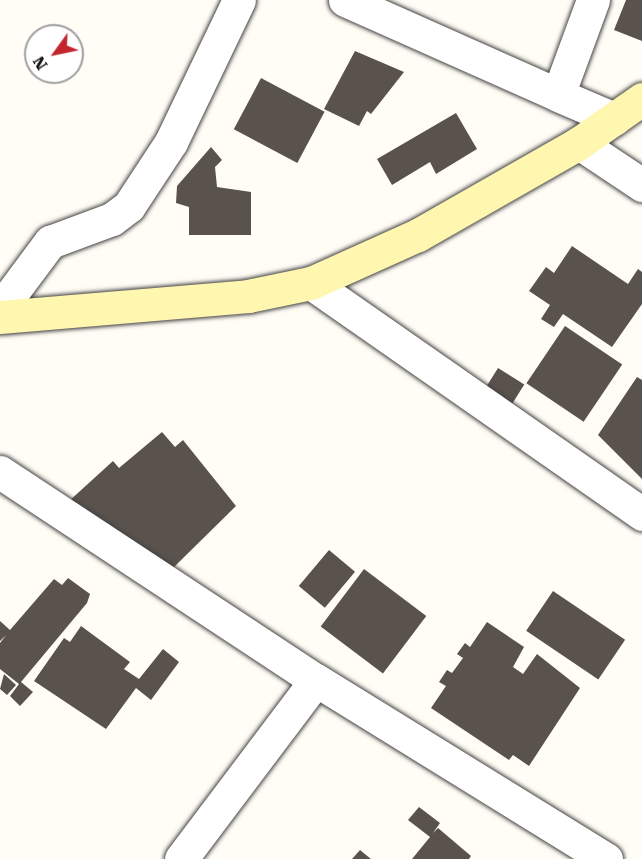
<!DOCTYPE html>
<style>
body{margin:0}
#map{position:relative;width:642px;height:859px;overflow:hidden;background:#fffdf5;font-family:"Roboto Serif",serif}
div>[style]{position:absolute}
.building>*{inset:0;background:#5a524d;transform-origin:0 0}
.roads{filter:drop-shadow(0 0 2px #444) drop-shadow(0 0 2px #444)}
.minor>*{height:33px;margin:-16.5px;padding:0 16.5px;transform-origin:16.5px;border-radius:16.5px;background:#fff}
.secondary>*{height:33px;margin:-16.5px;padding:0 16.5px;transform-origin:16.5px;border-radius:16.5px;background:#fff6b0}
span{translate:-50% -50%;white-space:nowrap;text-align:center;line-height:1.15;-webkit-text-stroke:6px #fff;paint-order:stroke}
.north{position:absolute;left:24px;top:24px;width:60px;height:60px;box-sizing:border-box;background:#fff;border:2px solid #a0a0a0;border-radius:50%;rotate:237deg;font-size:16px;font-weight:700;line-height:24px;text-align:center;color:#111}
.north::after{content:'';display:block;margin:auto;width:21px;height:27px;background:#c4262e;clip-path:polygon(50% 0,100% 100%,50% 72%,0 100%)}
</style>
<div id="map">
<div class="building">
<i style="clip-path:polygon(626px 0,642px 0,642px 41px,614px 30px)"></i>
<i style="clip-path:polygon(355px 51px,404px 72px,371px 114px,367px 111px,359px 126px,324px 109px)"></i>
<i style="left:261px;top:78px;width:72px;height:58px;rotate:28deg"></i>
<i style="clip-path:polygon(456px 113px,477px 149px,436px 174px,430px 162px,392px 185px,377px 159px)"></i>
<i style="clip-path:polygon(211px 147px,222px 160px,215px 167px,217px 187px,251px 192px,251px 235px,189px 235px,189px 207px,176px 203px,177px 186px)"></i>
<i style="clip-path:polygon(572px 246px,628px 284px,638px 269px,642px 272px,642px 304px,612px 347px,563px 314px,554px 327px,541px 319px,550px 305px,529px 291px,546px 267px,554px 273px)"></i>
<i style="left:565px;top:326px;width:69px;height:69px;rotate:34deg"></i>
<i style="left:498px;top:368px;width:31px;height:33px;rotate:32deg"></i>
<i style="clip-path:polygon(637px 377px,642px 380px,642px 479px,598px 435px)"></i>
<i style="clip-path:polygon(162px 432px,175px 447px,183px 440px,236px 506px,172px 569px,68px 502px,113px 461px,119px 468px)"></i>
<i style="left:329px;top:550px;width:34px;height:47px;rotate:40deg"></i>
<i style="left:364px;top:569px;width:78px;height:72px;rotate:37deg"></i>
<i style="clip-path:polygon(68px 578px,90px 594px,87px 603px,21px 682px,33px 692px,20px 706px,10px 696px,19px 684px,0 669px,0 643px,6px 635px,0 641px,0 621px,10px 630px,54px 579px,62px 585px)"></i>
<i style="left:553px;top:591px;width:87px;height:48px;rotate:34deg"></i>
<i style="clip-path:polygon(487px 622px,524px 647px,513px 667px,523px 674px,537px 654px,580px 688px,529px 766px,513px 755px,509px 760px,431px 708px,446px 686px,439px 682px,447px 670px,452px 673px,463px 658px,457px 654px,465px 643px,470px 647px)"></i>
<i style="clip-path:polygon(81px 626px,130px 662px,124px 669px,139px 679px,163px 649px,179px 662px,151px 700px,136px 688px,106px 729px,34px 681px,64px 638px,70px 642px)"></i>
<i style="clip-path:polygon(4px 674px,16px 685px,7px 695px,0 689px)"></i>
<i style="clip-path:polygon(419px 807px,440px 823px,433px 833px,438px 828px,471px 856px,469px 859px,412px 859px,430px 837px,408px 820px)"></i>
<i style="clip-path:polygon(360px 850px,371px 859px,352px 859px)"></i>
</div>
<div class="roads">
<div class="minor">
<i style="left:345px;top:0;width:233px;rotate:24deg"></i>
<i style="left:593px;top:0;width:101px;rotate:110.2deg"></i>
<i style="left:558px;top:95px;width:61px;rotate:23.2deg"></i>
<i style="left:579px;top:143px;width:76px;rotate:33.7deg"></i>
<i style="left:311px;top:283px;width:404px;rotate:34.9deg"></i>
<i style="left:0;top:309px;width:84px;rotate:-53.3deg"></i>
<i style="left:50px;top:242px;width:66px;rotate:-20.4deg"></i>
<i style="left:112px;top:219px;width:21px;rotate:-37deg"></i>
<i style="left:129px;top:206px;width:77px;rotate:-56.7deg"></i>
<i style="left:171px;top:142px;width:157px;rotate:-64.4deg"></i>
<i style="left:0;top:472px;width:378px;rotate:33.4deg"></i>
<i style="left:316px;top:680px;width:341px;rotate:31.7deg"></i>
<i style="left:181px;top:859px;width:224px;rotate:-53deg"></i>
</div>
<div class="secondary">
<i style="left:0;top:317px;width:249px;rotate:-4.8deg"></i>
<i style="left:248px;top:296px;width:64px;rotate:-11.7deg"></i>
<i style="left:311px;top:283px;width:117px;rotate:-24.2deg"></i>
<i style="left:418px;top:235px;width:185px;rotate:-29.7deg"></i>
<i style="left:579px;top:143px;width:77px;rotate:-34.9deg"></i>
</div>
</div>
<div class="north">N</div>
</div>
